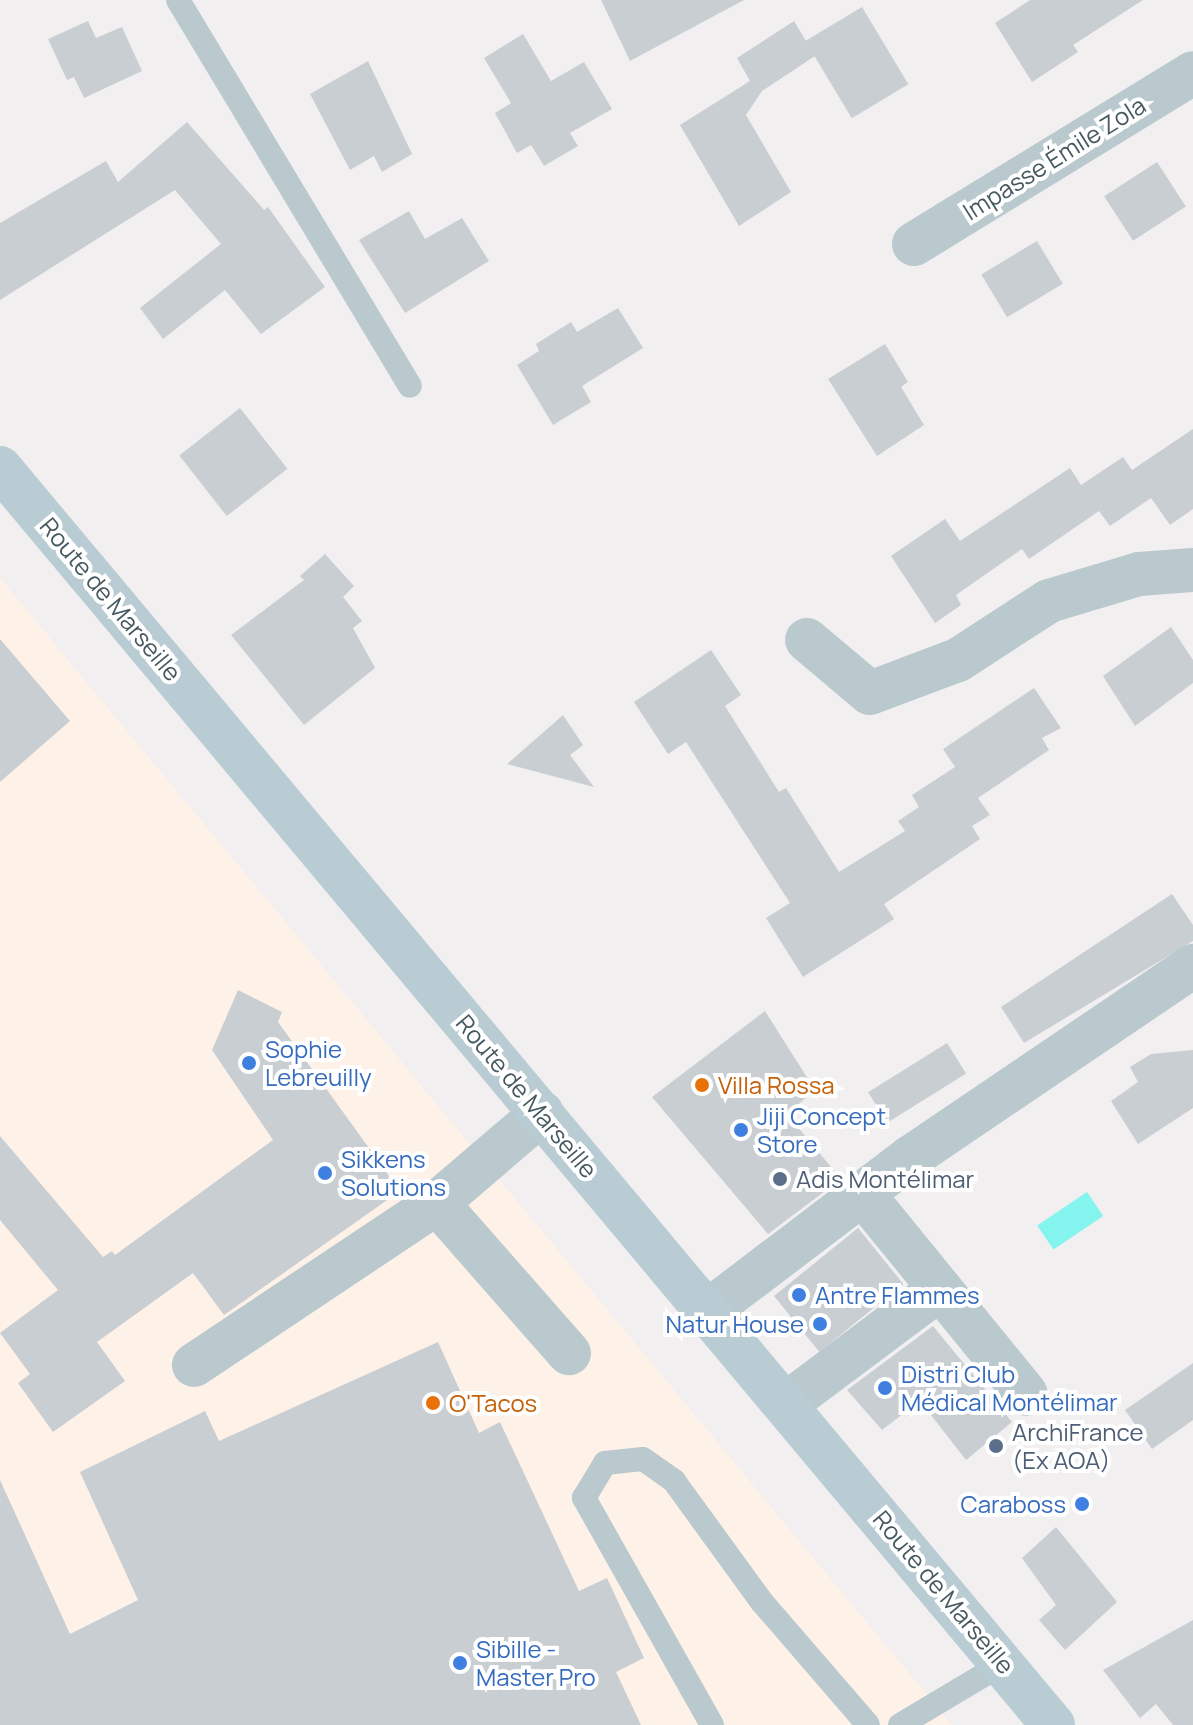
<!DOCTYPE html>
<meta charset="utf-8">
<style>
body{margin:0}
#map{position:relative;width:1193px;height:1725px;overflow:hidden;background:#f2eff0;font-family:Manrope,sans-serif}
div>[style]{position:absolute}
.commercial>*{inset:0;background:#fef1e8}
.water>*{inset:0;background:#83f4ee;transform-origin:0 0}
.building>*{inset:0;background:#c9ced2;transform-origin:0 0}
.service>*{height:24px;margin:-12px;padding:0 12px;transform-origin:12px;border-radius:12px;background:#bac9ce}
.minor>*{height:44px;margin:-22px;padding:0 22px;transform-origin:22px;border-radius:22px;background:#bac9ce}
.secondary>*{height:44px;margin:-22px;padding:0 22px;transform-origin:22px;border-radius:22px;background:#b9ccd3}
.dots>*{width:22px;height:22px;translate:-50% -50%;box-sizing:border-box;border:4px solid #fff;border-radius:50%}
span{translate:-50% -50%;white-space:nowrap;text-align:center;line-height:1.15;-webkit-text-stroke:8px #fff;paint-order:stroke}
.street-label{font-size:24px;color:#46595f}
.shop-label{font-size:24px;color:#366cbe}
.left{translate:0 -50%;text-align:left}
.right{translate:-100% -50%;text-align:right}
.food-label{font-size:24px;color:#c56008}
.service-label{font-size:24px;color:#4e5e75}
</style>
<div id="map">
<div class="commercial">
<i style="clip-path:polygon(0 578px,952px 1725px,0 1725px)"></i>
</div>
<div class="water">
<i style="left:1087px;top:1192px;width:29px;height:60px;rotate:56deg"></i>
</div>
<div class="building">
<i style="clip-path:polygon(601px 0,744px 0,630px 61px)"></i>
<i style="clip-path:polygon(1030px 0,1143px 0,1073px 45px,1078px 52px,1032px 82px,995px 23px)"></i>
<i style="left:862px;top:7px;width:90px;height:66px;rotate:59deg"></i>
<i style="clip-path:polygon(88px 21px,96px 38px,122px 27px,142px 71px,84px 98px,74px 77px,67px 80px,48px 39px)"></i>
<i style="clip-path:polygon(794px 21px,815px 56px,762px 91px,746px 115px,791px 192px,739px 226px,680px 125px,750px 81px,737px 58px)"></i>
<i style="clip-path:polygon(523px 34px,551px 81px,584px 62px,612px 109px,570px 133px,578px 146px,544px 166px,531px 145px,517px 153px,495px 113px,511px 103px,484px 58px)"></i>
<i style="clip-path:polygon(368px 61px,412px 154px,382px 172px,374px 156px,350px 170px,310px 94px)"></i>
<i style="clip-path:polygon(187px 122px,264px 210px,268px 207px,325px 287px,261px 334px,225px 290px,163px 339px,140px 308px,221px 244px,175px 190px,0 300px,0 223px,106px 161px,118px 182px)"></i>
<i style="left:1157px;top:162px;width:53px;height:63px;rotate:57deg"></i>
<i style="clip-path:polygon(409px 211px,425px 239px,462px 218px,489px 261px,405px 313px,359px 240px)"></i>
<i style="left:1037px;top:241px;width:50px;height:65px;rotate:59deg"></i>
<i style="clip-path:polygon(618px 308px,643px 348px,582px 386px,591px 402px,553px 425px,517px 365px,539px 351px,536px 344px,571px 322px,577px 332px)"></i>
<i style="clip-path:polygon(885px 344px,908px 382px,901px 387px,924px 425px,877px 456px,828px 379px)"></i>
<i style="left:240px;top:408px;width:77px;height:77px;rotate:52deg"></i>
<i style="clip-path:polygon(1193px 429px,1193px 509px,1170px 525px,1151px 498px,1110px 526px,1099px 511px,1029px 559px,1022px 549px,956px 595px,961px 605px,935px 623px,891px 556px,945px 519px,960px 541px,1070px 468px,1081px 485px,1123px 457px,1132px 470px)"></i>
<i style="clip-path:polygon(325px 554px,354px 586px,343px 597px,362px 621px,353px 628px,375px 668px,304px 725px,231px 635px,304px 580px,300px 576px)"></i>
<i style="clip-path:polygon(1171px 627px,1193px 660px,1193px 683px,1135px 726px,1103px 676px)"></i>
<i style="clip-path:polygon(0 639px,70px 721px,0 782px)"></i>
<i style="clip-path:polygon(711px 650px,741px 695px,725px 706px,779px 792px,786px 788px,839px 872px,905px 831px,898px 821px,919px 807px,912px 795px,955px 767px,943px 749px,1034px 688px,1061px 728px,1042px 738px,1049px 750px,978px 798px,990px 815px,972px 826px,980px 839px,884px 904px,894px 919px,803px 977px,766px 918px,790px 903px,686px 742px,668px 754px,634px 702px)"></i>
<i style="clip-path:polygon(563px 715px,583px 745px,570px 755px,594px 787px,507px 764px)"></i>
<i style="clip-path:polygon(1172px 894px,1193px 925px,1193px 941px,1024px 1043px,1001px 1007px)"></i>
<i style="clip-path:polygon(238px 990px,282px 1012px,278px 1022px,400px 1191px,224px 1315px,193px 1273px,97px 1342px,125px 1381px,53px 1432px,18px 1383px,30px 1374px,0 1333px,58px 1290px,0 1220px,0 1136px,103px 1257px,112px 1251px,115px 1255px,273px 1140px,212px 1050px)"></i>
<i style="clip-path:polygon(765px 1011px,815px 1090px,787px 1114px,841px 1179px,768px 1234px,652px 1097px)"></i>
<i style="left:947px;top:1043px;width:36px;height:93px;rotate:58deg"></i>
<i style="clip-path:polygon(1193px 1050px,1193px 1108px,1138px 1144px,1111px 1101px,1138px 1082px,1130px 1067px,1151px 1054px)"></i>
<i style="left:858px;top:1228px;width:72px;height:108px;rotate:51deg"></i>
<i style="clip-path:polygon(933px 1326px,1012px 1422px,966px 1460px,920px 1401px,882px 1430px,847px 1390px)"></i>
<i style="clip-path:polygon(438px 1342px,479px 1433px,500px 1422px,579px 1591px,607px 1578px,644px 1658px,616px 1672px,641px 1725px,0 1725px,0 1480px,70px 1634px,138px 1600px,80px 1472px,205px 1411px,219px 1441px)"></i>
<i style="clip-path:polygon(1193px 1363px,1193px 1420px,1152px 1449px,1125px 1410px)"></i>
<i style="clip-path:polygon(1056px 1527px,1117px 1602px,1065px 1650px,1039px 1620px,1056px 1605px,1022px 1558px)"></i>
<i style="clip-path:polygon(1193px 1620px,1193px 1725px,1173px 1725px,1156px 1704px,1140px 1718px,1103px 1670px)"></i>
</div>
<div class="service">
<i style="left:178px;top:0;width:450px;rotate:59deg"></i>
<i style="left:712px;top:1725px;width:261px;rotate:-119.4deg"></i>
<i style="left:584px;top:1498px;width:41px;rotate:-59deg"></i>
<i style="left:605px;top:1463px;width:38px;rotate:-6deg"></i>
<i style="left:643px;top:1459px;width:38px;rotate:35deg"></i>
<i style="left:674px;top:1481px;width:150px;rotate:54deg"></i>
<i style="left:762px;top:1602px;width:162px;rotate:49.2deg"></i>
<i style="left:900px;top:1725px;width:121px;rotate:-30.8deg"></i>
</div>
<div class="minor">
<i style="left:914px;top:244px;width:327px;rotate:-31.5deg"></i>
<i style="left:807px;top:640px;width:82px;rotate:40.1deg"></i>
<i style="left:870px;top:693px;width:94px;rotate:-20.6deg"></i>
<i style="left:958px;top:660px;width:108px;rotate:-33deg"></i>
<i style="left:1049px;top:601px;width:94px;rotate:-16.7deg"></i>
<i style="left:1139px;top:574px;width:54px;rotate:-4.2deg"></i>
<i style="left:542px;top:1113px;width:138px;rotate:139.4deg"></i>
<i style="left:437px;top:1203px;width:200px;rotate:48.7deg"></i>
<i style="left:862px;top:1193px;width:259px;rotate:50.8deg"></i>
<i style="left:708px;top:1311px;width:255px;rotate:-37.2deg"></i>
<i style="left:911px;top:1157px;width:341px;rotate:-34.1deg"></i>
<i style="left:194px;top:1365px;width:292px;rotate:-33.7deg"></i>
<i style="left:786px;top:1404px;width:192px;rotate:-36.8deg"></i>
</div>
<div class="secondary">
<i style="left:0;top:468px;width:1640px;rotate:50.05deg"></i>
</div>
<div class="dots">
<i style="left:249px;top:1063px;background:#3f7fe0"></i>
<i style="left:702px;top:1085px;background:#e8710a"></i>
<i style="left:741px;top:1130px;background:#3f7fe0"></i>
<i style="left:325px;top:1173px;background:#3f7fe0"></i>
<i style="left:780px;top:1179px;background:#5c6f8a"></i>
<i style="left:799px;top:1295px;background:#3f7fe0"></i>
<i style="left:820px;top:1324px;background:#3f7fe0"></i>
<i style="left:885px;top:1388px;background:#3f7fe0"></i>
<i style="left:433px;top:1403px;background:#e8710a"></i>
<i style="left:996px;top:1446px;background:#5c6f8a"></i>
<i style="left:1082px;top:1504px;background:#3f7fe0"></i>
<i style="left:460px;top:1663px;background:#3f7fe0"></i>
</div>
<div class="street-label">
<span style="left:1054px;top:158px;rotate:-32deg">Impasse Émile Zola</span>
<span style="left:111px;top:599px;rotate:50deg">Route de Marseille</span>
<span style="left:527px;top:1096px;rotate:50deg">Route de Marseille</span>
<span style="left:944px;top:1592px;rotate:50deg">Route de Marseille</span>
</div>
<div class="shop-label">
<span class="left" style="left:265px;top:1063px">Sophie<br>Lebreuilly</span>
<span class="left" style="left:757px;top:1130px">Jiji Concept<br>Store</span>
<span class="left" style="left:341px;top:1173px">Sikkens<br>Solutions</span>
<span class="left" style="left:815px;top:1295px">Antre Flammes</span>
<span class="right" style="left:804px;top:1324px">Natur House</span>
<span class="left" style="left:901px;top:1388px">Distri Club<br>Médical Montélimar</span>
<span class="right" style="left:1066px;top:1504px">Caraboss</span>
<span class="left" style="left:476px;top:1663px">Sibille -<br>Master Pro</span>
</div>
<div class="food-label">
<span class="left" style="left:718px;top:1085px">Villa Rossa</span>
<span class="left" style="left:449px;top:1403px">O'Tacos</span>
</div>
<div class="service-label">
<span class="left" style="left:796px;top:1179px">Adis Montélimar</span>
<span class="left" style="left:1012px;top:1446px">ArchiFrance<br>(Ex AOA)</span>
</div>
</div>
